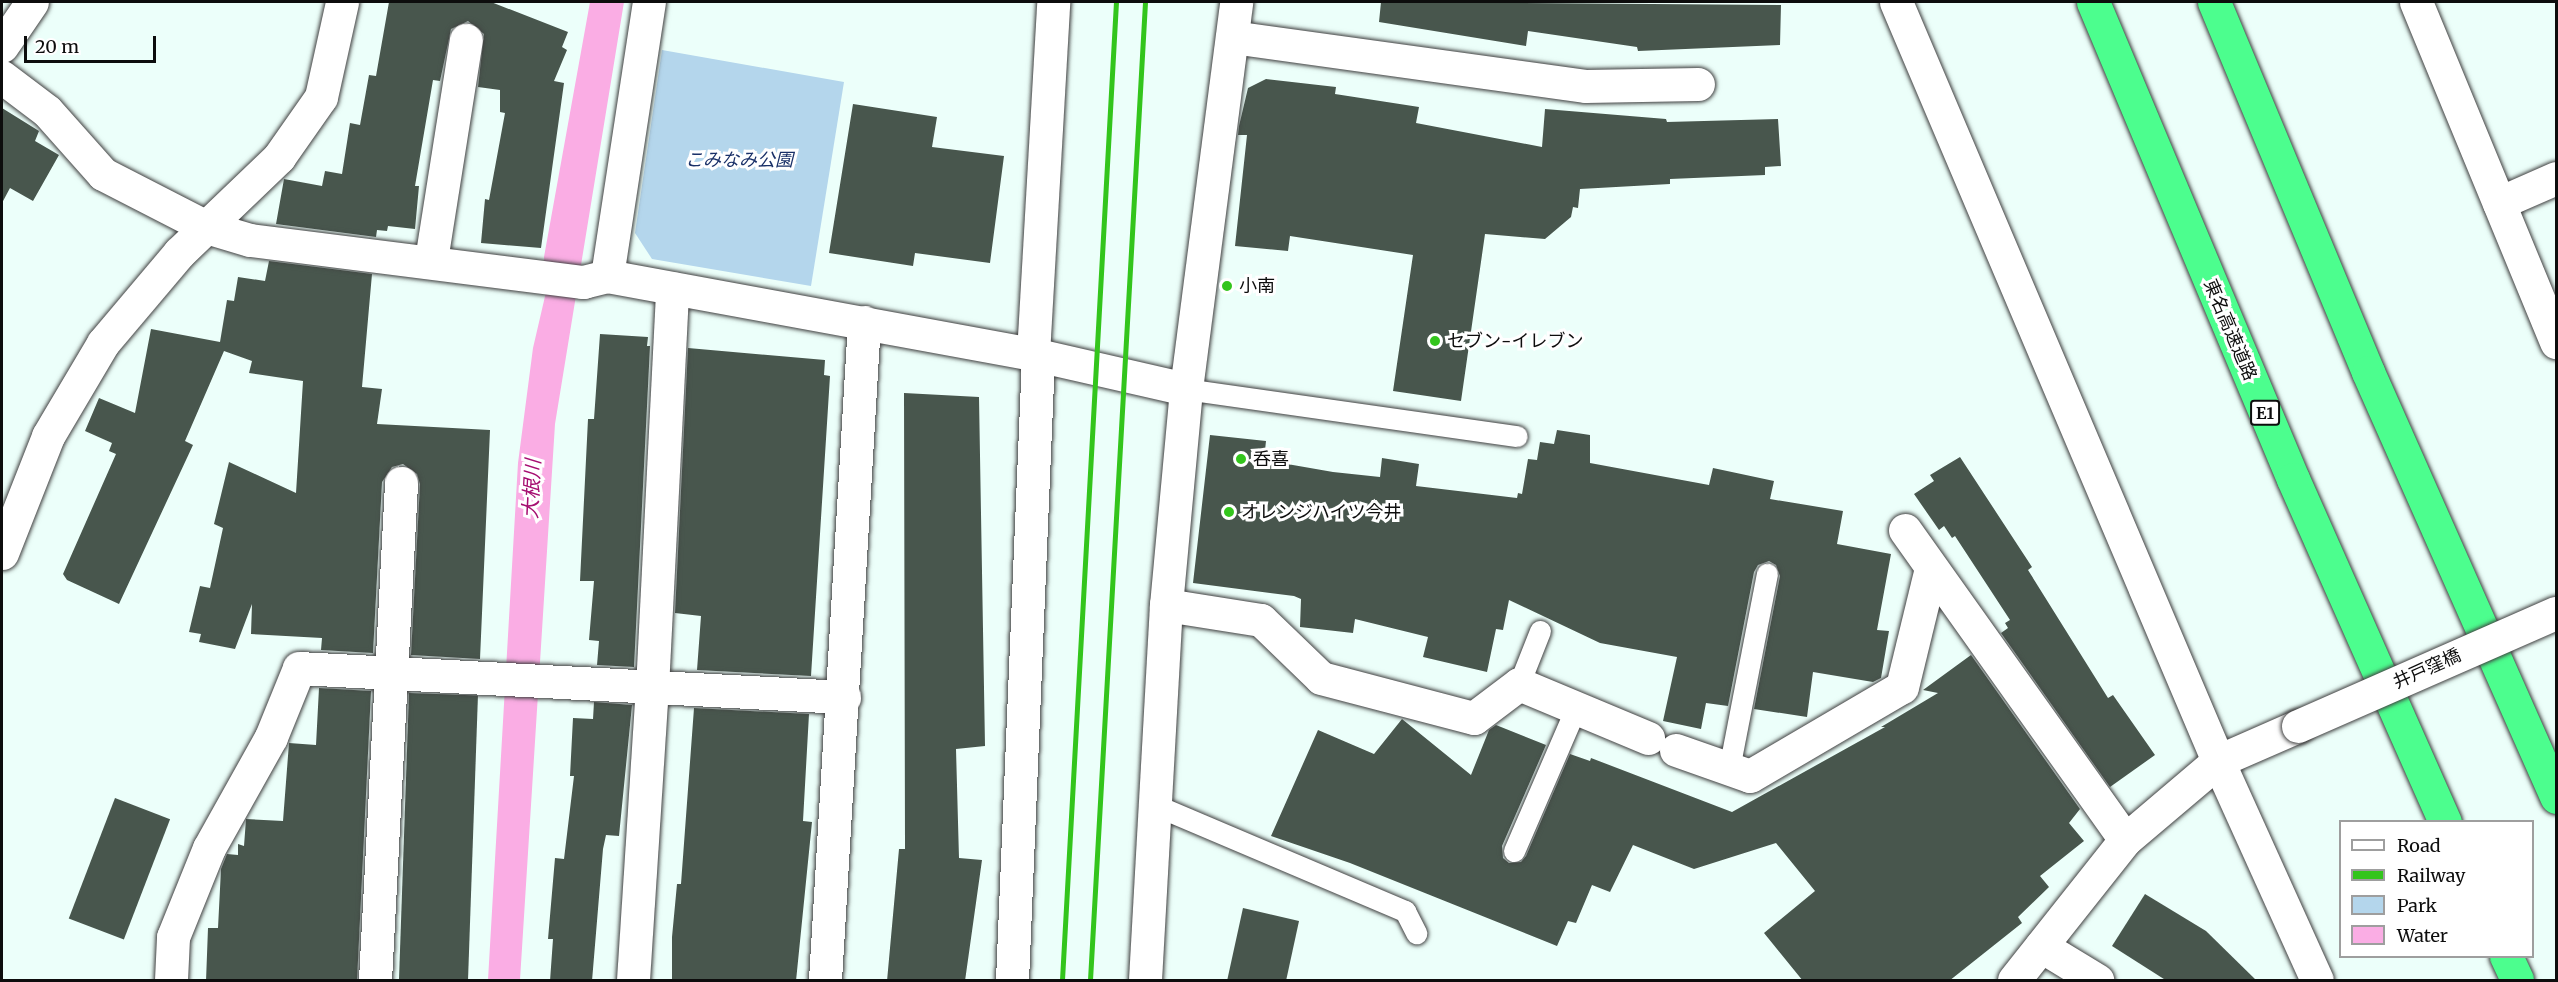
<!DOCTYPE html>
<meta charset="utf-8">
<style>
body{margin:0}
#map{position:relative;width:2558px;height:982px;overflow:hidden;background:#ecfffa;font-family:Merriweather,"Noto Sans JP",serif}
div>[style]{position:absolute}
.green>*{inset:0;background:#b4d6ec}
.water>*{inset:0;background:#faade4}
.building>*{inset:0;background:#48564d;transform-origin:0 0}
.roads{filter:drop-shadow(0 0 2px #404040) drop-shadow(0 0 2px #404040)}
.service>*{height:21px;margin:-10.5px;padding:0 10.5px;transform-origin:10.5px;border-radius:10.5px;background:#fff}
.minor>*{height:33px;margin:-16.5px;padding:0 16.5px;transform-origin:16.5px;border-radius:16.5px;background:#fff}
.tertiary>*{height:33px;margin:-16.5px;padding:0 16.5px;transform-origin:16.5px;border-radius:16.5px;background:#fff}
.motorway>*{height:33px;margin:-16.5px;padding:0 16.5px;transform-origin:16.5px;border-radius:16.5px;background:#4cfe8e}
.rail>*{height:4.5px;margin:-2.25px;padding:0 2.25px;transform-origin:2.25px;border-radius:2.25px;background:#33c51c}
.bridges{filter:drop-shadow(0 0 2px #404040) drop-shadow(0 0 2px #404040)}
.minor-bridge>*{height:33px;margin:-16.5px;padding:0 16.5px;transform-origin:16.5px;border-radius:16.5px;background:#fff}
.dots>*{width:16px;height:16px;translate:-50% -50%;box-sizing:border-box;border:3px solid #fff;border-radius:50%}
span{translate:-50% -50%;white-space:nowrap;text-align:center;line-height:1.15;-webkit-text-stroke:6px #fff;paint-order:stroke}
.shield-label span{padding:2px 4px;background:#fff;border:2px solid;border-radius:4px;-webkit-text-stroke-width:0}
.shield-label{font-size:16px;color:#0d0d0d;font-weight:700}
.park-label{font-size:18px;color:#193068;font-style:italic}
.poi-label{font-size:18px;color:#0d0d0d}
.left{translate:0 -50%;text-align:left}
.street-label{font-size:18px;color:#0d0d0d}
.water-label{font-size:20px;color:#a60e71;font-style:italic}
.frame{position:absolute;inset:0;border:3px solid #0d0d0d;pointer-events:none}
.legend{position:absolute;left:2339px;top:820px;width:195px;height:138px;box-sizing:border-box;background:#fff;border:2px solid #9e9e9e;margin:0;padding:8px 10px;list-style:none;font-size:18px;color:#0d0d0d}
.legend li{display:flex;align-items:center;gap:12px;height:30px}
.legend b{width:30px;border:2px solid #9e9e9e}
.scale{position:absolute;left:24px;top:36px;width:132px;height:27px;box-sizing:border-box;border:3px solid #0d0d0d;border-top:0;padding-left:8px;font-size:18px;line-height:21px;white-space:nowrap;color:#0d0d0d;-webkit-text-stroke:4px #fff;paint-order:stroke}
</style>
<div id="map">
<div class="green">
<i style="clip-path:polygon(662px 50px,844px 82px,811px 286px,652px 259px,635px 233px)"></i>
</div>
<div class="water">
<i style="clip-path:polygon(590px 2px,624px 2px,555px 424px,520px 980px,488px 980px,518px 463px,533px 348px,546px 292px,544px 257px)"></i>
</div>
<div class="building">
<i style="clip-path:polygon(389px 2px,491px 2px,568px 32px,562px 47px,567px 50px,554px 81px,564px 83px,541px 248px,481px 243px,485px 199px,489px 200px,505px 113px,500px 112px,500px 90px,478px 87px,484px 34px,468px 21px,451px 29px,440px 81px,433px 80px,415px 186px,419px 186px,415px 229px,388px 226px,387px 231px,377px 230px,376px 237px,276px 224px,284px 179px,322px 186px,325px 171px,342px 174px,350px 123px,360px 125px,369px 75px,376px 76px)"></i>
<i style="clip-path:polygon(1381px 2px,1781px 5px,1780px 45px,1638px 51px,1637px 47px,1528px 31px,1526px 46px,1379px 22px)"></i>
<i style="clip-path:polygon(1266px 79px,1336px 87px,1335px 94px,1419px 107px,1416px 123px,1542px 147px,1545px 109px,1666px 119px,1667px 122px,1778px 119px,1781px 166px,1765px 167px,1765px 175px,1670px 179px,1670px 184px,1580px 189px,1578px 208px,1573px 207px,1571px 217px,1545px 239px,1485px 234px,1461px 401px,1393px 391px,1413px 255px,1290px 236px,1288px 251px,1235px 246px,1247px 135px,1238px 135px,1239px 126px,1248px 88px)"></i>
<i style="clip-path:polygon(853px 104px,937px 117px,932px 147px,1004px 156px,990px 263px,915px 253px,913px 266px,829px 253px)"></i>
<i style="clip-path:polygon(2px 108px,39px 131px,35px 141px,59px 155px,33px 201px,10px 188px,2px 203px)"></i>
<i style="clip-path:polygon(269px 261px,372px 274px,362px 387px,382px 389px,377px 424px,490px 430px,480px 659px,411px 655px,420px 484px,417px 474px,403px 464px,392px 467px,382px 482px,373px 653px,321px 650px,322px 638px,251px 634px,252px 604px,235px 649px,199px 642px,201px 634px,189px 632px,200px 586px,210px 588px,223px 528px,214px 524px,229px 462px,296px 493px,303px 381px,249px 373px,252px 361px,224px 351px,185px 441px,193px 445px,119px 604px,67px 580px,63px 574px,116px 454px,109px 451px,112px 443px,85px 431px,99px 398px,135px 413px,151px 329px,220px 342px,227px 300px,234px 301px,238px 277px,265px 281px)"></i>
<i style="clip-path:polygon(600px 334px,648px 337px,647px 346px,650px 346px,634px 667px,597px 665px,599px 641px,589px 640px,594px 581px,580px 581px,588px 419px,594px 419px)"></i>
<i style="clip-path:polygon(688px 348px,825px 360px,824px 375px,830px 376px,811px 676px,697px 670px,701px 616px,675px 613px)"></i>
<i style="clip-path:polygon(904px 393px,979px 397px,985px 746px,956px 749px,959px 858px,982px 860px,965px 981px,887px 981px,899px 849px,905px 849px)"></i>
<i style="clip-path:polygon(1557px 430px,1590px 435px,1590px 463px,1709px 485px,1713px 468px,1774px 481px,1770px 499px,1843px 511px,1837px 544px,1891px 554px,1877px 630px,1889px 631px,1881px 678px,1873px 682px,1813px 672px,1807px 717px,1754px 709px,1780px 576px,1776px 565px,1769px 561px,1758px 565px,1754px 572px,1728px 706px,1706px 703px,1701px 729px,1663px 721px,1677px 657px,1600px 643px,1509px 600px,1503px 630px,1496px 629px,1487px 672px,1423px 657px,1428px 637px,1355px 619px,1353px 633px,1300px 627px,1301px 599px,1294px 596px,1193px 583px,1210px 435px,1266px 441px,1264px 460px,1333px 472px,1380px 477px,1382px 458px,1419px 464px,1416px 486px,1517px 498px,1518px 493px,1522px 494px,1528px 459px,1537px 460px,1540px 442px,1554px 444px)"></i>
<i style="clip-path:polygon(1960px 457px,2032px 567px,2028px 570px,2108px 698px,2113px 695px,2155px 755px,2110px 787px,2001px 633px,2008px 628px,2005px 623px,2010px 620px,1955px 536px,1952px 538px,1944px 526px,1939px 530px,1914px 494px,1934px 481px,1930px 475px)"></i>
<i style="clip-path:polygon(1971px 655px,2080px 809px,2069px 823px,2084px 841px,2040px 876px,2049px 887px,2018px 917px,2022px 923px,1949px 981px,1803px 981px,1764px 933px,1815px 891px,1776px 843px,1694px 869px,1633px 845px,1610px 892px,1592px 885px,1576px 923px,1568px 921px,1557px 946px,1350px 863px,1271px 836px,1318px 730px,1374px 754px,1402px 719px,1471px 775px,1489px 730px,1496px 725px,1546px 745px,1502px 846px,1503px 858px,1509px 863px,1521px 862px,1526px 856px,1570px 754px,1590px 761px,1591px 758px,1732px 812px,1885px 727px,1881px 727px,1938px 693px,1923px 690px)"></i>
<i style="clip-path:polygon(319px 688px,371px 691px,357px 981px,206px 981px,208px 928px,218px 928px,221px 869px,227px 854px,238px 855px,238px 844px,244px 846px,246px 819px,283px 821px,289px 743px,316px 745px)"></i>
<i style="left:409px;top:693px;width:69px;height:288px;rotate:2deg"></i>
<i style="clip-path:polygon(594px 702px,632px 705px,619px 836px,606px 835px,603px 849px,592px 981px,550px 981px,553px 939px,548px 939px,555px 858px,564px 859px,574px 776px,570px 776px,573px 718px,593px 719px)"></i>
<i style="clip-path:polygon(694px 708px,809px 714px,803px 821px,812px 822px,796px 981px,672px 981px,672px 937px,677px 884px,681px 884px)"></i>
<i style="left:115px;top:798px;width:59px;height:129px;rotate:21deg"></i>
<i style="clip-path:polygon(2145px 894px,2206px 931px,2257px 981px,2167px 981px,2112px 946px)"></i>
<i style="clip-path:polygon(1243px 908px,1299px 921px,1286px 981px,1227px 981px)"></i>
</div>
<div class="roads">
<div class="service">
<i style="left:1186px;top:389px;width:334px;rotate:8.1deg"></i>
<i style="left:1519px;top:684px;width:57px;rotate:-68.4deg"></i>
<i style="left:1729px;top:769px;width:199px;rotate:-79deg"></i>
<i style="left:1155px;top:805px;width:272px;rotate:23deg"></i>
<i style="left:1405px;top:911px;width:25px;rotate:63deg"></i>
<i style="left:1514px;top:851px;width:156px;rotate:-66.6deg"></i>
</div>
<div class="minor">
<i style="left:1896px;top:2px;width:824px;rotate:67.01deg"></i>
<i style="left:2218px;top:761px;width:240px;rotate:65.7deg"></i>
<i style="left:2416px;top:2px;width:368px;rotate:67.6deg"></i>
<i style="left:1232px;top:37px;width:356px;rotate:7.9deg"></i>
<i style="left:1585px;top:86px;width:113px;rotate:-1deg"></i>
<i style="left:2px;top:46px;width:53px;rotate:-55.7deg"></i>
<i style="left:2px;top:77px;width:56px;rotate:37.1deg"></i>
<i style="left:47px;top:111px;width:84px;rotate:48.4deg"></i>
<i style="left:103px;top:174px;width:116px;rotate:27.2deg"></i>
<i style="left:206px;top:227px;width:46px;rotate:16.5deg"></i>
<i style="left:250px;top:240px;width:336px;rotate:7.2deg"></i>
<i style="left:583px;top:282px;width:25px;rotate:-14deg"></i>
<i style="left:607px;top:276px;width:433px;rotate:10.4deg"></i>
<i style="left:1033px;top:354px;width:157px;rotate:12.9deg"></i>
<i style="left:2499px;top:203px;width:62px;rotate:-23.7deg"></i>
<i style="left:431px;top:260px;width:223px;rotate:-81deg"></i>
<i style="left:607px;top:276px;width:277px;rotate:-81.3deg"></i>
<i style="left:1905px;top:530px;width:380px;rotate:54.6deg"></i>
<i style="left:2px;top:553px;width:126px;rotate:-68.5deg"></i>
<i style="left:48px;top:436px;width:108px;rotate:-59.4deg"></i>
<i style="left:103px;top:343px;width:118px;rotate:-49.8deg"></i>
<i style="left:179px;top:253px;width:139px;rotate:-43.8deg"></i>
<i style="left:279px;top:157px;width:73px;rotate:-55deg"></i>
<i style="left:321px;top:97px;width:97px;rotate:-77.5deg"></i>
<i style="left:1166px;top:605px;width:96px;rotate:9deg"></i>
<i style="left:1261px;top:620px;width:83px;rotate:44deg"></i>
<i style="left:1321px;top:678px;width:158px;rotate:14.7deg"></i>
<i style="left:1474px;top:718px;width:56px;rotate:-37.1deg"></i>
<i style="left:1519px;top:684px;width:140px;rotate:22.7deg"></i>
<i style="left:1676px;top:750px;width:78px;rotate:19.4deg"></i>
<i style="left:1750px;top:776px;width:176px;rotate:-30.4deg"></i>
<i style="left:1902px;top:687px;width:122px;rotate:-76.3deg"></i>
<i style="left:2041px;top:946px;width:66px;rotate:31.3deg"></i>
<i style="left:171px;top:980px;width:43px;rotate:-87.3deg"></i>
<i style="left:173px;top:937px;width:96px;rotate:-68deg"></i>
<i style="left:209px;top:848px;width:127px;rotate:-60.8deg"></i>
<i style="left:271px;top:737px;width:74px;rotate:-67.9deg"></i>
<i style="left:299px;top:668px;width:546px;rotate:3.05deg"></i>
<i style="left:375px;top:980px;width:498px;rotate:-87deg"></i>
<i style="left:633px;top:980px;width:293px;rotate:-86.3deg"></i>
<i style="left:652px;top:688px;width:400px;rotate:-87.1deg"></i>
<i style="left:825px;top:980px;width:659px;rotate:-86.61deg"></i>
<i style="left:1012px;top:980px;width:625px;rotate:-87.61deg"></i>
<i style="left:1145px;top:980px;width:376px;rotate:-86.8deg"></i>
<i style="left:1166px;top:605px;width:217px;rotate:-84.7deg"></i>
<i style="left:1186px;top:389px;width:390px;rotate:-82.6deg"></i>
<i style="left:2014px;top:980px;width:179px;rotate:-51.6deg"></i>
<i style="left:2125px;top:840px;width:122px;rotate:-40.3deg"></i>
<i style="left:2218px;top:761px;width:87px;rotate:-23.6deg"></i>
</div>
<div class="tertiary">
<i style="left:1033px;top:354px;width:353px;rotate:-86.7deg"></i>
</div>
<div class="motorway">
<i style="left:2093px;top:2px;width:517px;rotate:67.25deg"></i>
<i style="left:2293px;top:479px;width:375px;rotate:66.1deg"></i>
<i style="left:2214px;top:2px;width:401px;rotate:67.4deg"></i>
<i style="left:2368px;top:372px;width:465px;rotate:66.1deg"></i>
<i style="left:2506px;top:956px;width:26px;rotate:65deg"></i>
</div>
</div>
<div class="rail">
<i style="left:1062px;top:980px;width:979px;rotate:-86.84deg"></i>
<i style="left:1090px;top:980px;width:980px;rotate:-86.78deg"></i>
</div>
<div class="bridges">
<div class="minor-bridge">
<i style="left:2298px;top:726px;width:282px;rotate:-23.7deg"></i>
</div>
</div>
<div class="dots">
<i style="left:1227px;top:286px;background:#33c51c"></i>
<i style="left:1435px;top:341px;background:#33c51c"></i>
<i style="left:1241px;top:459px;background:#33c51c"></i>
<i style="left:1229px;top:512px;background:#33c51c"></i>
</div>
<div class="shield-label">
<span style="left:2265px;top:413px">E1</span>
</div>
<div class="park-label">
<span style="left:739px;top:160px">こみなみ公園</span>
</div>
<div class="poi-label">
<span class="left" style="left:1239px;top:286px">小南</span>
<span class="left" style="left:1447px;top:341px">セブン-イレブン</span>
<span class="left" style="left:1253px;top:459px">呑喜</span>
<span class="left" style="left:1241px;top:512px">オレンジハイツ今井</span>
</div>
<div class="street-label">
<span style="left:2230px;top:330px;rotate:67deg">東名高速道路</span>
<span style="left:2427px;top:669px;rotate:-24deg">井戸窪橋</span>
</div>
<div class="water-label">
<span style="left:531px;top:489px;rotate:-87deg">大根川</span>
</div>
<div class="frame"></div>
<ul class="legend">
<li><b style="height:8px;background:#fff"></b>Road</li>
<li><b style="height:8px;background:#33c51c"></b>Railway</li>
<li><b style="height:16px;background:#b4d6ec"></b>Park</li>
<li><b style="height:16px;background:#faade4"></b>Water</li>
</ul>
<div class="scale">20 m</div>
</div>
